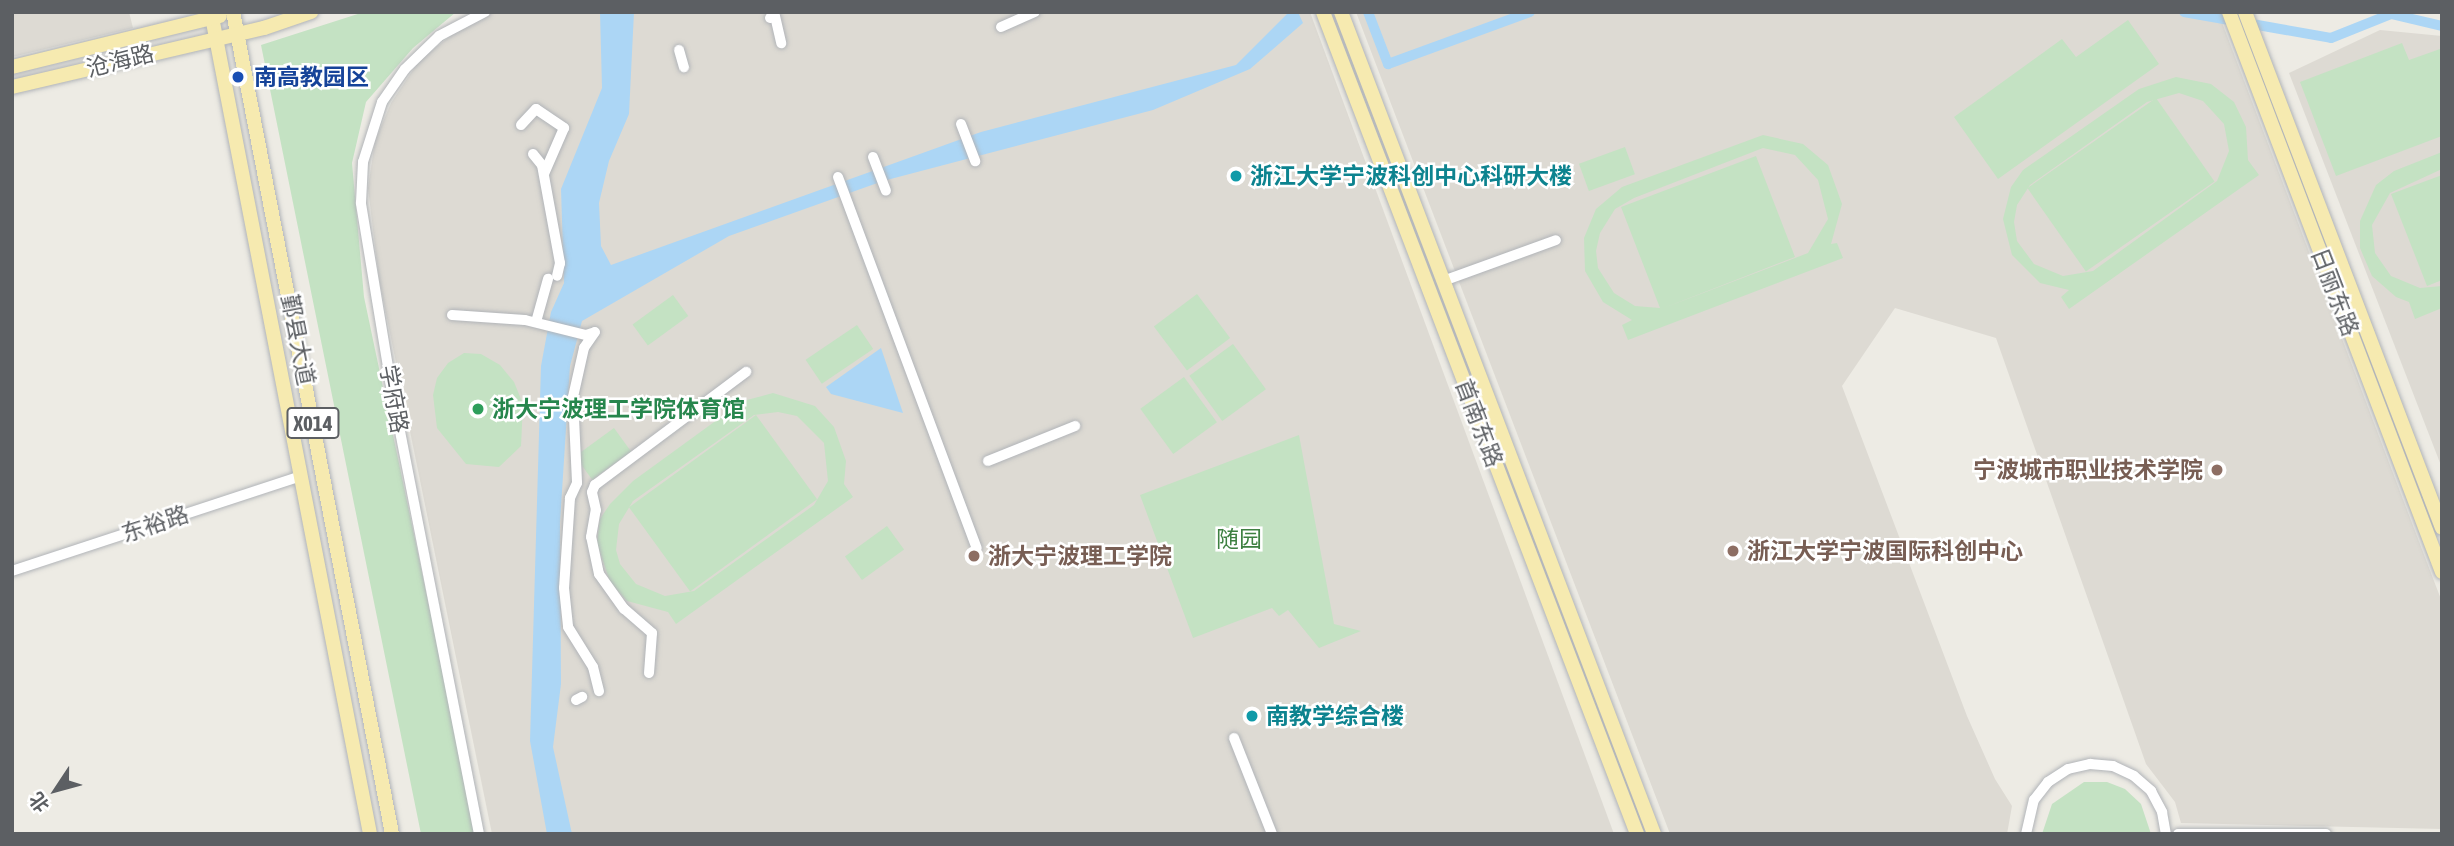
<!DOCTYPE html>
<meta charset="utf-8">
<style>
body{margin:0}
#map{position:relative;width:2454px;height:846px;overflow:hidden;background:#edebe4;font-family:"Asap Condensed","Noto Sans SC",sans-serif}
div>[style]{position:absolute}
.education>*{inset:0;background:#dddad3}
.green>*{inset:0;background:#c4e2c3;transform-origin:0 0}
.water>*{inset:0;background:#acd6f5}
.canal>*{height:10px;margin:-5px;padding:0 5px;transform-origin:5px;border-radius:5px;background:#acd6f5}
.roads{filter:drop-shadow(0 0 2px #b1b4b8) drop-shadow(0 0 2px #b1b4b8)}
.minor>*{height:10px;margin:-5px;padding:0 5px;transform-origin:5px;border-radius:5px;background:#fff}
.major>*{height:14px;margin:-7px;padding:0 7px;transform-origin:7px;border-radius:7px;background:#f6eab0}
.dots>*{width:19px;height:19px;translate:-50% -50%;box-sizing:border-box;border:4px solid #fff;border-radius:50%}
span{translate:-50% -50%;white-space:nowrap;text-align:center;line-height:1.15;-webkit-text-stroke:5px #fff;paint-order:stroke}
.shield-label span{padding:2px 5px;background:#fff;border:2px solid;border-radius:5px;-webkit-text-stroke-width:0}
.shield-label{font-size:21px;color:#5c5f63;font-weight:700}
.street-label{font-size:23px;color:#5c5f63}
.transit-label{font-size:23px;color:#164399;font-weight:700}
.left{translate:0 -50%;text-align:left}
.culture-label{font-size:23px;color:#0d838f;font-weight:700}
.leisure-label{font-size:23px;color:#27864d;font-weight:700}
.education-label{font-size:23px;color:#785e54;font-weight:700}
.right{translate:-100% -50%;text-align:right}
.park-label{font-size:23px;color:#3e8041}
.frame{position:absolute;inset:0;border:14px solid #5c5f63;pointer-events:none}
.north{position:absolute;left:21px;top:755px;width:70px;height:70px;-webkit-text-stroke:5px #fff;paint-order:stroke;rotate:234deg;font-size:19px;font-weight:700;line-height:28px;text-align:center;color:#5c5f63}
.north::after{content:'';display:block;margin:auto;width:24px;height:32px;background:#5c5f63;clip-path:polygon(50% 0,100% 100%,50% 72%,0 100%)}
</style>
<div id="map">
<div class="education">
<i style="clip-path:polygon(12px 12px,129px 12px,133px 28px,12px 57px)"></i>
<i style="clip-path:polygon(489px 12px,1310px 12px,1614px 834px,492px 834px,379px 279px,368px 188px,375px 141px,391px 103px,419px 61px,475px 16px)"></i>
<i style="clip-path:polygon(1356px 12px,2218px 12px,2442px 602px,2442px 829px,2181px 823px,2175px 802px,2146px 764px,1996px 338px,1895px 308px,1842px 386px,1967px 716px,1995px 779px,2012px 806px,2007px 834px,1670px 834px)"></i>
<i style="clip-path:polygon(2380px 30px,2442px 36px,2442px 468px,2289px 73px)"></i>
</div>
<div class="green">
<i style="clip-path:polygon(364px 12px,456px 12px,413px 48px,366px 102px,352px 163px,364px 297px,477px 834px,421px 834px,261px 45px)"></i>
<i style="clip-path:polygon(2128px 20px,2159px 64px,1998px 179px,1954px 117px,2062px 39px,2076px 57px)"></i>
<i style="clip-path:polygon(2402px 43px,2409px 60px,2440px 49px,2442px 136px,2336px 176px,2300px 82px)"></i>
<i style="clip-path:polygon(evenodd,2176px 77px,2211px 84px,2234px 102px,2246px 127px,2248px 160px,2259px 175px,2069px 309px,2061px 297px,2069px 290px,2040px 283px,2012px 255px,2003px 219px,2011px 187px,2023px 170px,2139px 89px,2176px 77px,2179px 93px,2203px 101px,2224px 124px,2229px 151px,2217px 181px,2093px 271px,2063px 276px,2034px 264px,2017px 241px,2014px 222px,2017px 205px,2030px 185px,2147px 102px,2179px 93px)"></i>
<i style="left:2156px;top:98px;width:102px;height:157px;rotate:55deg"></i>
<i style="clip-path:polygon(evenodd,1763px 135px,1803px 144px,1828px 165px,1842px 204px,1831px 244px,1837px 243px,1843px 258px,1628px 340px,1622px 325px,1632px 320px,1603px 302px,1585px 271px,1584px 238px,1596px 209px,1622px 187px,1763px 135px,1763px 148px,1795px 155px,1818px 180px,1828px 219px,1808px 253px,1661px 309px,1795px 257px,1756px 156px,1621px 207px,1660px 308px,1635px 306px,1614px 293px,1598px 268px,1596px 251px,1600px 233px,1615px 209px,1634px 198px,1763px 148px)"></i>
<i style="left:1625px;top:147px;width:29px;height:49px;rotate:70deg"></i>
<i style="clip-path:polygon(2442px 152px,2442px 169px,2390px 193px,2372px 225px,2375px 253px,2391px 276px,2420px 288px,2442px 286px,2442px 308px,2415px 319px,2409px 302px,2396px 297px,2372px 276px,2360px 248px,2360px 221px,2376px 185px,2394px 171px)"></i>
<i style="clip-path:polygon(2442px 175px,2442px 280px,2427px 286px,2391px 194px)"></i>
<i style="left:1197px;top:294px;width:55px;height:54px;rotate:53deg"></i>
<i style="left:673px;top:295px;width:26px;height:50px;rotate:54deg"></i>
<i style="left:857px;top:325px;width:29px;height:62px;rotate:56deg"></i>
<i style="left:1233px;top:344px;width:56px;height:54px;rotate:54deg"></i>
<i style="clip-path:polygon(464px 353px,481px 354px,500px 365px,514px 382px,523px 404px,521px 446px,499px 467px,466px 464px,437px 428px,433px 395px,437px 378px,448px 363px)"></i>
<i style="left:1184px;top:377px;width:56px;height:54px;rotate:54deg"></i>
<i style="clip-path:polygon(evenodd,773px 393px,815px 406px,834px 427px,846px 461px,844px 484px,853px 497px,676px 624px,668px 612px,627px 601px,610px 582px,597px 543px,600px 519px,610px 504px,633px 481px,743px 401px,773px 393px,778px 412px,797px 416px,824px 443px,828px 481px,814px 505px,694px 591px,665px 596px,636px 584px,620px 564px,616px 550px,619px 524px,633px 501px,754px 415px,778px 412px)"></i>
<i style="left:756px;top:415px;width:104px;height:157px;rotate:54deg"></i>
<i style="left:614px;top:428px;width:29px;height:48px;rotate:54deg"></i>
<i style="clip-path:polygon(1299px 435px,1334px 624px,1361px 631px,1319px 648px,1288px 610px,1279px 616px,1272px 608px,1193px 638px,1140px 495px)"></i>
<i style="left:887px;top:526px;width:29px;height:52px;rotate:54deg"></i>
<i style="clip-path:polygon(2084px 782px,2107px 782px,2125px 789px,2141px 804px,2151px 834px,2042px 834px,2052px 804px)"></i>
</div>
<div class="water">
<i style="clip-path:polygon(600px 12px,634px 12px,629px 114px,609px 161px,599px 203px,601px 246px,611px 265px,981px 132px,1236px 65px,1289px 12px,1298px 12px,1303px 23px,1250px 69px,1153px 110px,883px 181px,729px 236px,582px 321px,570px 366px,560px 523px,561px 684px,553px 747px,572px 834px,547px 834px,530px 741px,541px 366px,551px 312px,564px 283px,561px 189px,602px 88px)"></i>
<i style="clip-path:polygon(881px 348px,903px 413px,831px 394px,826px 387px)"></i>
</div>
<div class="canal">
<i style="left:1368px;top:12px;width:56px;rotate:69deg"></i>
<i style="left:1388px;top:64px;width:151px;rotate:-20.1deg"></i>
<i style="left:2184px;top:12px;width:149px;rotate:10deg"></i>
<i style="left:2331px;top:38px;width:65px;rotate:-21.8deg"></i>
<i style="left:2391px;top:14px;width:52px;rotate:13.2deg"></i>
</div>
<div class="roads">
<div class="minor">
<i style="left:770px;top:18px;width:5px;rotate:-22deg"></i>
<i style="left:775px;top:16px;width:28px;rotate:77deg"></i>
<i style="left:1001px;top:27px;width:37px;rotate:-24deg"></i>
<i style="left:679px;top:50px;width:18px;rotate:74deg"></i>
<i style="left:961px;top:124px;width:40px;rotate:69deg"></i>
<i style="left:521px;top:125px;width:22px;rotate:-47deg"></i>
<i style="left:536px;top:109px;width:34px;rotate:34deg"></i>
<i style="left:564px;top:128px;width:50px;rotate:113.5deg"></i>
<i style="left:533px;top:154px;width:14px;rotate:51deg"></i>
<i style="left:542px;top:165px;width:100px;rotate:79.6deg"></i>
<i style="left:560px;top:263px;width:13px;rotate:103deg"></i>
<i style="left:873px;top:157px;width:36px;rotate:69deg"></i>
<i style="left:838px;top:177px;width:396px;rotate:69.5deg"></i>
<i style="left:1443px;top:281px;width:120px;rotate:-19.9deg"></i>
<i style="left:452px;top:315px;width:73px;rotate:3.9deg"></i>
<i style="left:525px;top:320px;width:63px;rotate:13.8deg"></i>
<i style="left:586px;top:335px;width:9px;rotate:-18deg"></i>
<i style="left:536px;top:322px;width:45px;rotate:-74.4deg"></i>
<i style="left:595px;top:332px;width:19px;rotate:125deg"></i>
<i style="left:584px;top:348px;width:50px;rotate:102.7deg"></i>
<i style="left:573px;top:397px;width:86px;rotate:87.3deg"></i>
<i style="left:577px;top:483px;width:17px;rotate:115deg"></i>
<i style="left:570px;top:498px;width:90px;rotate:93.8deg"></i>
<i style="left:564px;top:588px;width:39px;rotate:84deg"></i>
<i style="left:568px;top:627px;width:47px;rotate:58deg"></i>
<i style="left:593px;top:667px;width:25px;rotate:76deg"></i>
<i style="left:988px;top:461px;width:94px;rotate:-21.9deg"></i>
<i style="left:12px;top:571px;width:301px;rotate:-18.2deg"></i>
<i style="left:649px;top:673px;width:40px;rotate:-85.7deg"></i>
<i style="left:652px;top:633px;width:37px;rotate:-139deg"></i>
<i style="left:624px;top:609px;width:43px;rotate:-125.5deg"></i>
<i style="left:599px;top:574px;width:38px;rotate:-102deg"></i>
<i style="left:591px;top:537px;width:27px;rotate:-80deg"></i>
<i style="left:596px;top:510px;width:18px;rotate:-103deg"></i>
<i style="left:592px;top:492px;width:8px;rotate:-67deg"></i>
<i style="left:595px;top:485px;width:189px;rotate:-36.8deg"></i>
<i style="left:576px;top:700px;width:7px;rotate:-27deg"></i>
<i style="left:1234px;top:738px;width:103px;rotate:68.4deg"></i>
<i style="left:479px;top:834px;width:451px;rotate:-101.1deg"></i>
<i style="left:392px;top:391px;width:191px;rotate:-99.4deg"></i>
<i style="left:361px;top:203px;width:41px;rotate:-87.2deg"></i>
<i style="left:363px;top:162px;width:63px;rotate:-72.4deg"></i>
<i style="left:382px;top:102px;width:40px;rotate:-55.1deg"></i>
<i style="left:405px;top:69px;width:47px;rotate:-44.1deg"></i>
<i style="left:439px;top:36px;width:52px;rotate:-27.6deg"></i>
<i style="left:2026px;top:834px;width:35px;rotate:-77deg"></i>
<i style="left:2034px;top:800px;width:23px;rotate:-52deg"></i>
<i style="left:2048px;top:782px;width:24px;rotate:-33deg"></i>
<i style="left:2068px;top:769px;width:23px;rotate:-13deg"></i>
<i style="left:2090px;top:764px;width:23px;rotate:5deg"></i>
<i style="left:2113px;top:766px;width:23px;rotate:25deg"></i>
<i style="left:2134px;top:776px;width:23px;rotate:41deg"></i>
<i style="left:2151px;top:791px;width:24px;rotate:62deg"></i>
<i style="left:2162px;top:812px;width:22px;rotate:80deg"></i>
<i style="left:2178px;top:834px;width:148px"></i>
</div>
<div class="major">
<i style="left:211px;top:12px;width:837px;rotate:79.05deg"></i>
<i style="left:233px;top:12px;width:837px;rotate:79.05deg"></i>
<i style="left:1323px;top:12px;width:880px;rotate:69.09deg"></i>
<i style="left:1341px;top:12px;width:880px;rotate:69.15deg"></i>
<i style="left:2229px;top:12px;width:599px;rotate:69.18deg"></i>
<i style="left:2245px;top:12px;width:552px;rotate:69.1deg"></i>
<i style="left:12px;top:67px;width:214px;rotate:-13.8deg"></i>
<i style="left:12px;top:87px;width:259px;rotate:-13.2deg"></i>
<i style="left:264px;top:28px;width:50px;rotate:-18.8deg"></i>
</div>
</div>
<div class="dots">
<i style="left:238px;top:77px;background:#1a4fb4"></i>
<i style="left:1236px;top:176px;background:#0f9aa8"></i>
<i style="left:478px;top:409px;background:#2e9e5b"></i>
<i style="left:2217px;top:470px;background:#8d6e63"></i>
<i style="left:1733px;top:551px;background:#8d6e63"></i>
<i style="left:974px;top:556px;background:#8d6e63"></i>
<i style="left:1252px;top:716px;background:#0f9aa8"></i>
</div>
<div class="shield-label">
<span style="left:313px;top:423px">X014</span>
</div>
<div class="street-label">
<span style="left:120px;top:61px;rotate:-14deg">沧海路</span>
<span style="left:2335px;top:292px;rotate:69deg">日丽东路</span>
<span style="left:298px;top:340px;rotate:79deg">鄞县大道</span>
<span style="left:394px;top:399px;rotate:80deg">学府路</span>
<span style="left:1479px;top:423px;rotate:69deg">首南东路</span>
<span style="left:155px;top:524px;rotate:-18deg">东裕路</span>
</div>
<div class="transit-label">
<span class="left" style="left:254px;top:77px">南高教园区</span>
</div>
<div class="culture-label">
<span class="left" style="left:1250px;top:176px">浙江大学宁波科创中心科研大楼</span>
<span class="left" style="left:1266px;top:716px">南教学综合楼</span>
</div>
<div class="leisure-label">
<span class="left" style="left:492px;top:409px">浙大宁波理工学院体育馆</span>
</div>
<div class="education-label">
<span class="right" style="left:2203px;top:470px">宁波城市职业技术学院</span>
<span class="left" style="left:1747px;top:551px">浙江大学宁波国际科创中心</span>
<span class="left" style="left:988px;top:556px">浙大宁波理工学院</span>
</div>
<div class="park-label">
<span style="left:1239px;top:539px">随园</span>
</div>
<div class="frame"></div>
<div class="north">北</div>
</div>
